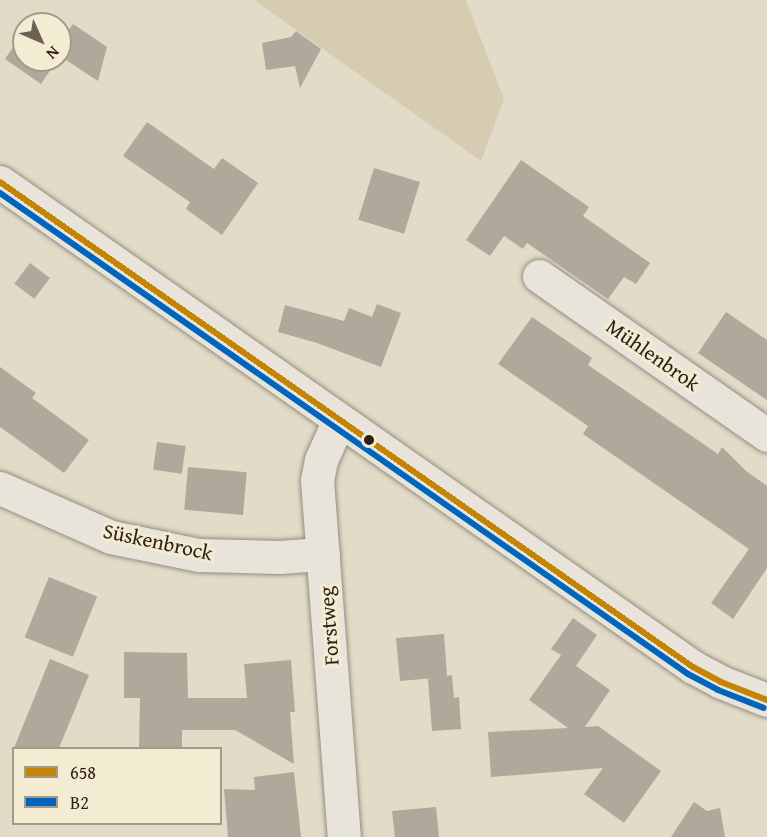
<!DOCTYPE html>
<meta charset="utf-8">
<style>
body{margin:0}
#map{position:relative;width:767px;height:837px;overflow:hidden;background:#e2dbc7;font-family:"Gentium Book Plus",serif}
div>[style]{position:absolute}
.green>*{inset:0;background:#d6ccb2}
.building>*{inset:0;background:#afa99c;transform-origin:0 0}
.roads{filter:drop-shadow(0 0 2px #948e82) drop-shadow(0 0 2px #948e82)}
.minor>*{height:33px;margin:-16.5px;padding:0 16.5px;transform-origin:16.5px;border-radius:16.5px;background:#e8e4da}
.tertiary>*{height:33px;margin:-16.5px;padding:0 16.5px;transform-origin:16.5px;border-radius:16.5px;background:#e8e4da}
.bus-1>*{height:6px;margin:-3px;padding:0 3px;transform-origin:3px;border-radius:3px;background:#c48406}
.bus-2>*{height:6px;margin:-3px;padding:0 3px;transform-origin:3px;border-radius:3px;background:#0065bd}
.dots>*{width:16px;height:16px;translate:-50% -50%;box-sizing:border-box;border:3px solid #f3ecd3;border-radius:50%}
span{translate:-50% -50%;white-space:nowrap;text-align:center;line-height:1.15;-webkit-text-stroke:6px #f3ecd3;paint-order:stroke}
.street-label{font-size:21px;color:#2d1f16}
.legend{position:absolute;left:12px;top:747px;width:210px;height:78px;box-sizing:border-box;background:#f3ecd3;border:2px solid #a49a87;margin:0;padding:8px 10px;list-style:none;font-size:18px;color:#2d1f16}
.legend li{display:flex;align-items:center;gap:12px;height:30px}
.legend b{width:30px;border:2px solid #a49a87}
.north{position:absolute;left:12px;top:12px;width:60px;height:60px;box-sizing:border-box;background:#f3ecd3;border:2px solid #a49a87;border-radius:50%;rotate:135deg;font-size:16px;font-weight:700;line-height:24px;text-align:center;color:#2d1f16}
.north::after{content:'';display:block;margin:auto;width:21px;height:27px;background:#6c6154;clip-path:polygon(50% 0,100% 100%,50% 72%,0 100%)}
</style>
<div id="map">
<div class="green">
<i style="clip-path:polygon(254px 0,466px 0,504px 99px,481px 161px)"></i>
</div>
<div class="building">
<i style="clip-path:polygon(73px 24px,107px 47px,98px 81px,60px 56px,60px 42px)"></i>
<i style="clip-path:polygon(24px 31px,24px 60px,57px 60px,41px 84px,5px 59px)"></i>
<i style="clip-path:polygon(296px 31px,321px 49px,300px 88px,295px 66px,266px 70px,262px 43px,291px 37px)"></i>
<i style="clip-path:polygon(147px 122px,214px 169px,222px 158px,258px 183px,222px 235px,186px 209px,190px 202px,123px 156px)"></i>
<i style="clip-path:polygon(521px 160px,589px 207px,583px 216px,650px 263px,636px 284px,624px 277px,608px 299px,527px 243px,523px 249px,504px 236px,490px 256px,466px 240px)"></i>
<i style="left:374px;top:168px;width:48px;height:54px;rotate:17deg"></i>
<i style="left:30px;top:263px;width:25px;height:26px;rotate:37deg"></i>
<i style="clip-path:polygon(377px 304px,401px 313px,381px 367px,317px 343px,278px 332px,285px 305px,344px 321px,349px 308px,372px 317px)"></i>
<i style="clip-path:polygon(726px 312px,767px 340px,767px 400px,698px 353px)"></i>
<i style="clip-path:polygon(532px 317px,592px 358px,588px 365px,718px 454px,722px 447px,746px 471px,767px 486px,767px 568px,733px 619px,711px 603px,749px 549px,583px 434px,588px 426px,498px 364px)"></i>
<i style="clip-path:polygon(0 367px,36px 393px,32px 398px,89px 440px,64px 473px,0 427px)"></i>
<i style="left:157px;top:442px;width:29px;height:28px;rotate:8deg"></i>
<i style="left:188px;top:467px;width:59px;height:43px;rotate:5deg"></i>
<i style="left:49px;top:577px;width:52px;height:65px;rotate:22deg"></i>
<i style="clip-path:polygon(573px 618px,597px 635px,576px 666px,572px 663px,610px 690px,585px 727px,598px 726px,661px 771px,624px 823px,584px 794px,603px 768px,491px 777px,488px 732px,568px 728px,529px 700px,561px 655px,551px 649px)"></i>
<i style="clip-path:polygon(444px 634px,447px 676px,452px 675px,454px 698px,459px 697px,461px 729px,432px 731px,428px 679px,435px 678px,400px 681px,396px 638px)"></i>
<i style="clip-path:polygon(124px 652px,187px 653px,188px 698px,247px 698px,244px 664px,291px 660px,295px 712px,290px 712px,294px 764px,235px 730px,182px 730px,182px 748px,139px 748px,140px 698px,124px 698px)"></i>
<i style="clip-path:polygon(50px 659px,89px 675px,59px 748px,14px 748px)"></i>
<i style="clip-path:polygon(294px 772px,301px 837px,228px 837px,224px 789px,255px 790px,254px 777px)"></i>
<i style="clip-path:polygon(694px 802px,707px 811px,720px 808px,725px 837px,671px 837px)"></i>
<i style="clip-path:polygon(436px 807px,439px 837px,395px 837px,392px 811px)"></i>
</div>
<div class="roads">
<div class="minor">
<i style="left:539px;top:276px;width:278px;rotate:34.9deg"></i>
<i style="left:339px;top:420px;width:44px;rotate:114.2deg"></i>
<i style="left:321px;top:460px;width:20px;rotate:101deg"></i>
<i style="left:317px;top:480px;width:358px;rotate:85.7deg"></i>
<i style="left:0;top:488px;width:121px;rotate:23.8deg"></i>
<i style="left:111px;top:537px;width:90px;rotate:11.6deg"></i>
<i style="left:199px;top:555px;width:80px;rotate:1.4deg"></i>
<i style="left:279px;top:557px;width:44px;rotate:-3.9deg"></i>
</div>
<div class="tertiary">
<i style="left:0;top:182px;width:846px;rotate:34.99deg"></i>
<i style="left:693px;top:667px;width:32px;rotate:28deg"></i>
<i style="left:721px;top:682px;width:49px;rotate:21.4deg"></i>
</div>
</div>
<div class="bus-1">
<i style="left:0;top:182px;width:846px;rotate:34.99deg"></i>
<i style="left:693px;top:667px;width:32px;rotate:28deg"></i>
<i style="left:721px;top:682px;width:49px;rotate:21.4deg"></i>
</div>
<div class="bus-2">
<i style="left:0;top:193px;width:839px;rotate:34.96deg"></i>
<i style="left:688px;top:674px;width:34px;rotate:28deg"></i>
<i style="left:718px;top:690px;width:49px;rotate:21.4deg"></i>
</div>
<div class="dots">
<i style="left:369px;top:440px;background:#2d1f16"></i>
</div>
<div class="street-label">
<span style="left:653px;top:355px;rotate:35deg">Mühlenbrok</span>
<span style="left:158px;top:542px;rotate:12deg">Süskenbrock</span>
<span style="left:329px;top:626px;rotate:-94deg">Forstweg</span>
</div>
<ul class="legend">
<li><b style="height:8px;background:#c48406"></b>658</li>
<li><b style="height:8px;background:#0065bd"></b>B2</li>
</ul>
<div class="north">N</div>
</div>
